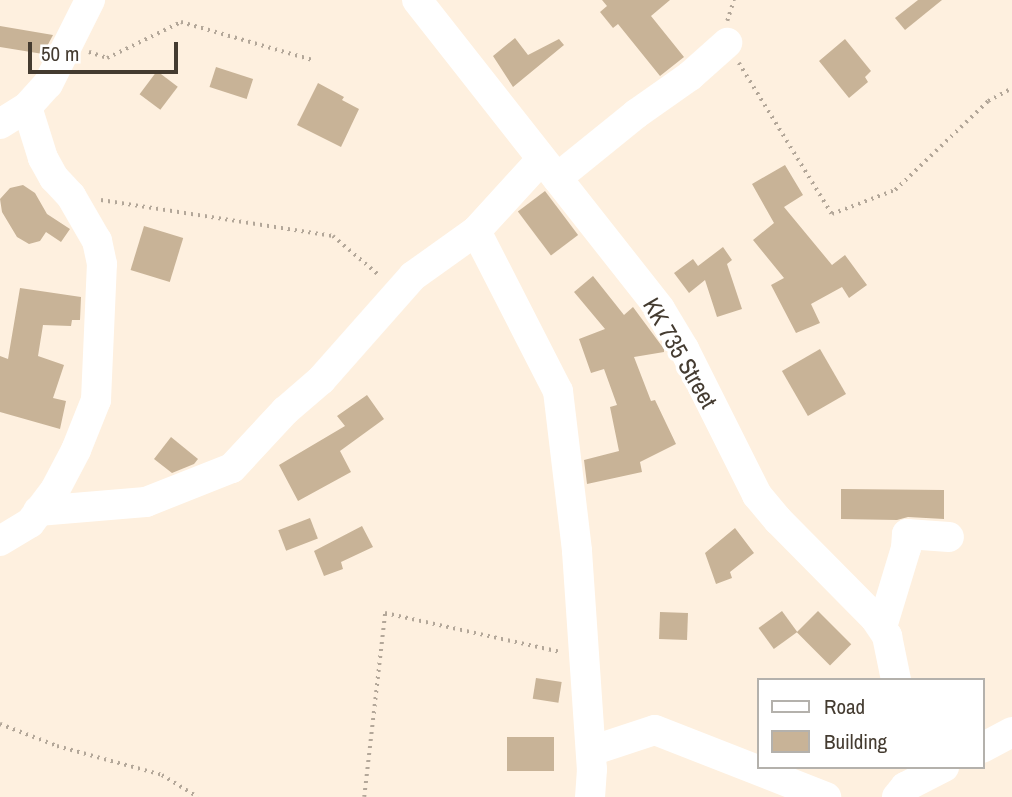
<!DOCTYPE html>
<style>
body{margin:0}
#map{position:relative;width:1012px;height:797px;overflow:hidden;background:#fef0df;font-family:"Archivo Narrow",sans-serif}
div>[style]{position:absolute}
.building>*{inset:0;background:#c8b397;transform-origin:0 0}
.path>*{height:3.5px;margin-top:-1.75px;transform-origin:0;background:repeating-linear-gradient(90deg,#b3a799 0 2px,transparent 0 7px)}
.minor>*{height:30px;margin:-15px;padding:0 15px;transform-origin:15px;border-radius:15px;background:#fff}
span{translate:-50% -50%;white-space:nowrap;text-align:center;line-height:1.15;-webkit-text-stroke:7px #fff;paint-order:stroke}
.street-label{font-size:24px;color:#443b30}
.legend{position:absolute;left:757px;top:678px;width:228px;height:91px;box-sizing:border-box;background:#fff;border:2px solid #b4b1ac;margin:0;padding:9px 12px;list-style:none;font-size:21px;color:#443b30}
.legend li{display:flex;align-items:center;gap:14px;height:35px}
.legend b{width:35px;border:2px solid #b4b1ac}
.scale{position:absolute;left:28px;top:42px;width:150px;height:32px;box-sizing:border-box;border:4px solid #443b30;border-top:0;padding-left:9px;font-size:21px;line-height:24px;white-space:nowrap;color:#443b30;-webkit-text-stroke:5px #fff;paint-order:stroke}
</style>
<div id="map">
<div class="building">
<i style="clip-path:polygon(602px 0,670px 0,651px 16px,684px 57px,660px 76px,618px 24px,613px 28px,600px 12px,607px 6px)"></i>
<i style="clip-path:polygon(918px 0,942px 0,905px 30px,895px 18px)"></i>
<i style="clip-path:polygon(0 26px,53px 35px,43px 54px,0 47px)"></i>
<i style="clip-path:polygon(515px 38px,528px 55px,559px 39px,564px 45px,513px 87px,493px 56px)"></i>
<i style="clip-path:polygon(845px 39px,871px 71px,865px 77px,868px 82px,849px 98px,819px 61px)"></i>
<i style="left:216px;top:67px;width:39px;height:21px;rotate:18deg"></i>
<i style="left:157px;top:71px;width:26px;height:29px;rotate:37deg"></i>
<i style="clip-path:polygon(318px 83px,344px 97px,342px 100px,359px 109px,341px 147px,297px 125px)"></i>
<i style="clip-path:polygon(785px 165px,803px 195px,784px 207px,832px 265px,845px 255px,867px 285px,849px 298px,842px 287px,811px 304px,820px 323px,796px 333px,771px 285px,784px 278px,753px 240px,774px 223px,752px 184px)"></i>
<i style="clip-path:polygon(23px 185px,35px 193px,47px 214px,70px 229px,61px 242px,46px 232px,40px 241px,29px 244px,17px 237px,2px 212px,0 199px,10px 188px)"></i>
<i style="left:545px;top:191px;width:55px;height:34px;rotate:53deg"></i>
<i style="left:144px;top:226px;width:41px;height:46px;rotate:17deg"></i>
<i style="clip-path:polygon(723px 247px,732px 260px,727px 264px,742px 309px,717px 317px,705px 280px,689px 293px,674px 273px,693px 259px,698px 266px)"></i>
<i style="clip-path:polygon(593px 276px,624px 315px,633px 307px,664px 349px,664px 352px,634px 357px,651px 401px,655px 400px,676px 444px,640px 462px,642px 472px,587px 484px,584px 460px,619px 451px,610px 407px,617px 405px,604px 369px,591px 373px,579px 339px,605px 329px,574px 292px)"></i>
<i style="clip-path:polygon(20px 288px,81px 297px,80px 320px,72px 320px,71px 326px,43px 325px,38px 356px,64px 365px,53px 398px,66px 401px,60px 429px,0 412px,0 356px,8px 359px)"></i>
<i style="left:820px;top:349px;width:52px;height:44px;rotate:60deg"></i>
<i style="clip-path:polygon(367px 395px,384px 419px,340px 451px,351px 472px,298px 501px,279px 465px,345px 426px,337px 416px)"></i>
<i style="clip-path:polygon(171px 437px,198px 459px,194px 464px,172px 473px,154px 459px)"></i>
<i style="clip-path:polygon(841px 489px,944px 490px,944px 519px,908px 517px,897px 520px,841px 519px)"></i>
<i style="left:310px;top:518px;width:22px;height:34px;rotate:69deg"></i>
<i style="clip-path:polygon(362px 526px,373px 547px,341px 562px,343px 569px,324px 576px,314px 551px)"></i>
<i style="clip-path:polygon(735px 528px,754px 553px,730px 572px,732px 578px,716px 584px,705px 553px)"></i>
<i style="left:782px;top:611px;width:26px;height:29px;rotate:54deg"></i>
<i style="left:818px;top:611px;width:47px;height:30px;rotate:45deg"></i>
<i style="left:660px;top:612px;width:28px;height:27px;rotate:2deg"></i>
<i style="left:536px;top:678px;width:26px;height:21px;rotate:9deg"></i>
<i style="left:507px;top:737px;width:47px;height:34px"></i>
</div>
<div class="path">
<i style="left:727px;top:21px;width:22px;rotate:-72deg"></i>
<i style="left:89px;top:52px;width:19px;rotate:18deg"></i>
<i style="left:107px;top:58px;width:82px;rotate:-25.9deg"></i>
<i style="left:181px;top:22px;width:137px;rotate:16.1deg"></i>
<i style="left:739px;top:63px;width:177px;rotate:58.4deg"></i>
<i style="left:832px;top:214px;width:67px;rotate:-20.9deg"></i>
<i style="left:895px;top:190px;width:129px;rotate:-43.7deg"></i>
<i style="left:988px;top:101px;width:27px;rotate:-28deg"></i>
<i style="left:101px;top:200px;width:235px;rotate:8.8deg"></i>
<i style="left:333px;top:236px;width:62px;rotate:40.4deg"></i>
<i style="left:0;top:724px;width:61px;rotate:21.1deg"></i>
<i style="left:57px;top:746px;width:109px;rotate:15.4deg"></i>
<i style="left:162px;top:775px;width:42px;rotate:31.4deg"></i>
<i style="left:364px;top:797px;width:185px;rotate:-83.5deg"></i>
<i style="left:385px;top:613px;width:180px;rotate:12.5deg"></i>
</div>
<div class="minor">
<i style="left:417px;top:0;width:393px;rotate:51.8deg"></i>
<i style="left:660px;top:309px;width:47px;rotate:59deg"></i>
<i style="left:684px;top:349px;width:163px;rotate:63.4deg"></i>
<i style="left:757px;top:495px;width:33px;rotate:50deg"></i>
<i style="left:778px;top:520px;width:138px;rotate:45.3deg"></i>
<i style="left:875px;top:618px;width:22px;rotate:56deg"></i>
<i style="left:887px;top:636px;width:45px;rotate:78.4deg"></i>
<i style="left:0;top:124px;width:32px;rotate:-32deg"></i>
<i style="left:27px;top:107px;width:31px;rotate:-48deg"></i>
<i style="left:48px;top:84px;width:94px;rotate:-63.4deg"></i>
<i style="left:557px;top:178px;width:102px;rotate:-39deg"></i>
<i style="left:636px;top:114px;width:66px;rotate:-35.1deg"></i>
<i style="left:690px;top:76px;width:50px;rotate:-41.7deg"></i>
<i style="left:476px;top:231px;width:180px;rotate:62.9deg"></i>
<i style="left:558px;top:391px;width:161px;rotate:83.2deg"></i>
<i style="left:577px;top:551px;width:219px;rotate:86.1deg"></i>
<i style="left:592px;top:769px;width:28px;rotate:94deg"></i>
<i style="left:38px;top:511px;width:108px;rotate:-4.8deg"></i>
<i style="left:146px;top:502px;width:92px;rotate:-21.6deg"></i>
<i style="left:232px;top:468px;width:78px;rotate:-47.1deg"></i>
<i style="left:285px;top:411px;width:48px;rotate:-40.7deg"></i>
<i style="left:321px;top:380px;width:139px;rotate:-48.5deg"></i>
<i style="left:413px;top:276px;width:77px;rotate:-35.5deg"></i>
<i style="left:476px;top:231px;width:95px;rotate:-47.6deg"></i>
<i style="left:0;top:541px;width:35px;rotate:-31deg"></i>
<i style="left:30px;top:523px;width:41px;rotate:-52.9deg"></i>
<i style="left:55px;top:490px;width:45px;rotate:-62.3deg"></i>
<i style="left:76px;top:450px;width:54px;rotate:-68.2deg"></i>
<i style="left:96px;top:400px;width:136px;rotate:-87.5deg"></i>
<i style="left:102px;top:264px;width:24px;rotate:-102deg"></i>
<i style="left:97px;top:241px;width:52px;rotate:-120deg"></i>
<i style="left:71px;top:196px;width:25px;rotate:-133deg"></i>
<i style="left:54px;top:178px;width:23px;rotate:-119deg"></i>
<i style="left:43px;top:158px;width:53px;rotate:-107.4deg"></i>
<i style="left:882px;top:627px;width:83px;rotate:-73.1deg"></i>
<i style="left:906px;top:548px;width:14px;rotate:-86deg"></i>
<i style="left:907px;top:534px;width:42px;rotate:4.1deg"></i>
<i style="left:982px;top:748px;width:34px;rotate:-28deg"></i>
<i style="left:591px;top:751px;width:67px;rotate:-18.2deg"></i>
<i style="left:655px;top:730px;width:184px;rotate:21.4deg"></i>
<i style="left:897px;top:797px;width:13px;rotate:-51deg"></i>
<i style="left:905px;top:787px;width:44px;rotate:-27.1deg"></i>
</div>
<div class="street-label">
<span style="left:680px;top:353px;rotate:60deg">KK 735 Street</span>
</div>
<ul class="legend">
<li><b style="height:9px;background:#fff"></b>Road</li>
<li><b style="height:19px;background:#c8b397"></b>Building</li>
</ul>
<div class="scale">50 m</div>
</div>
